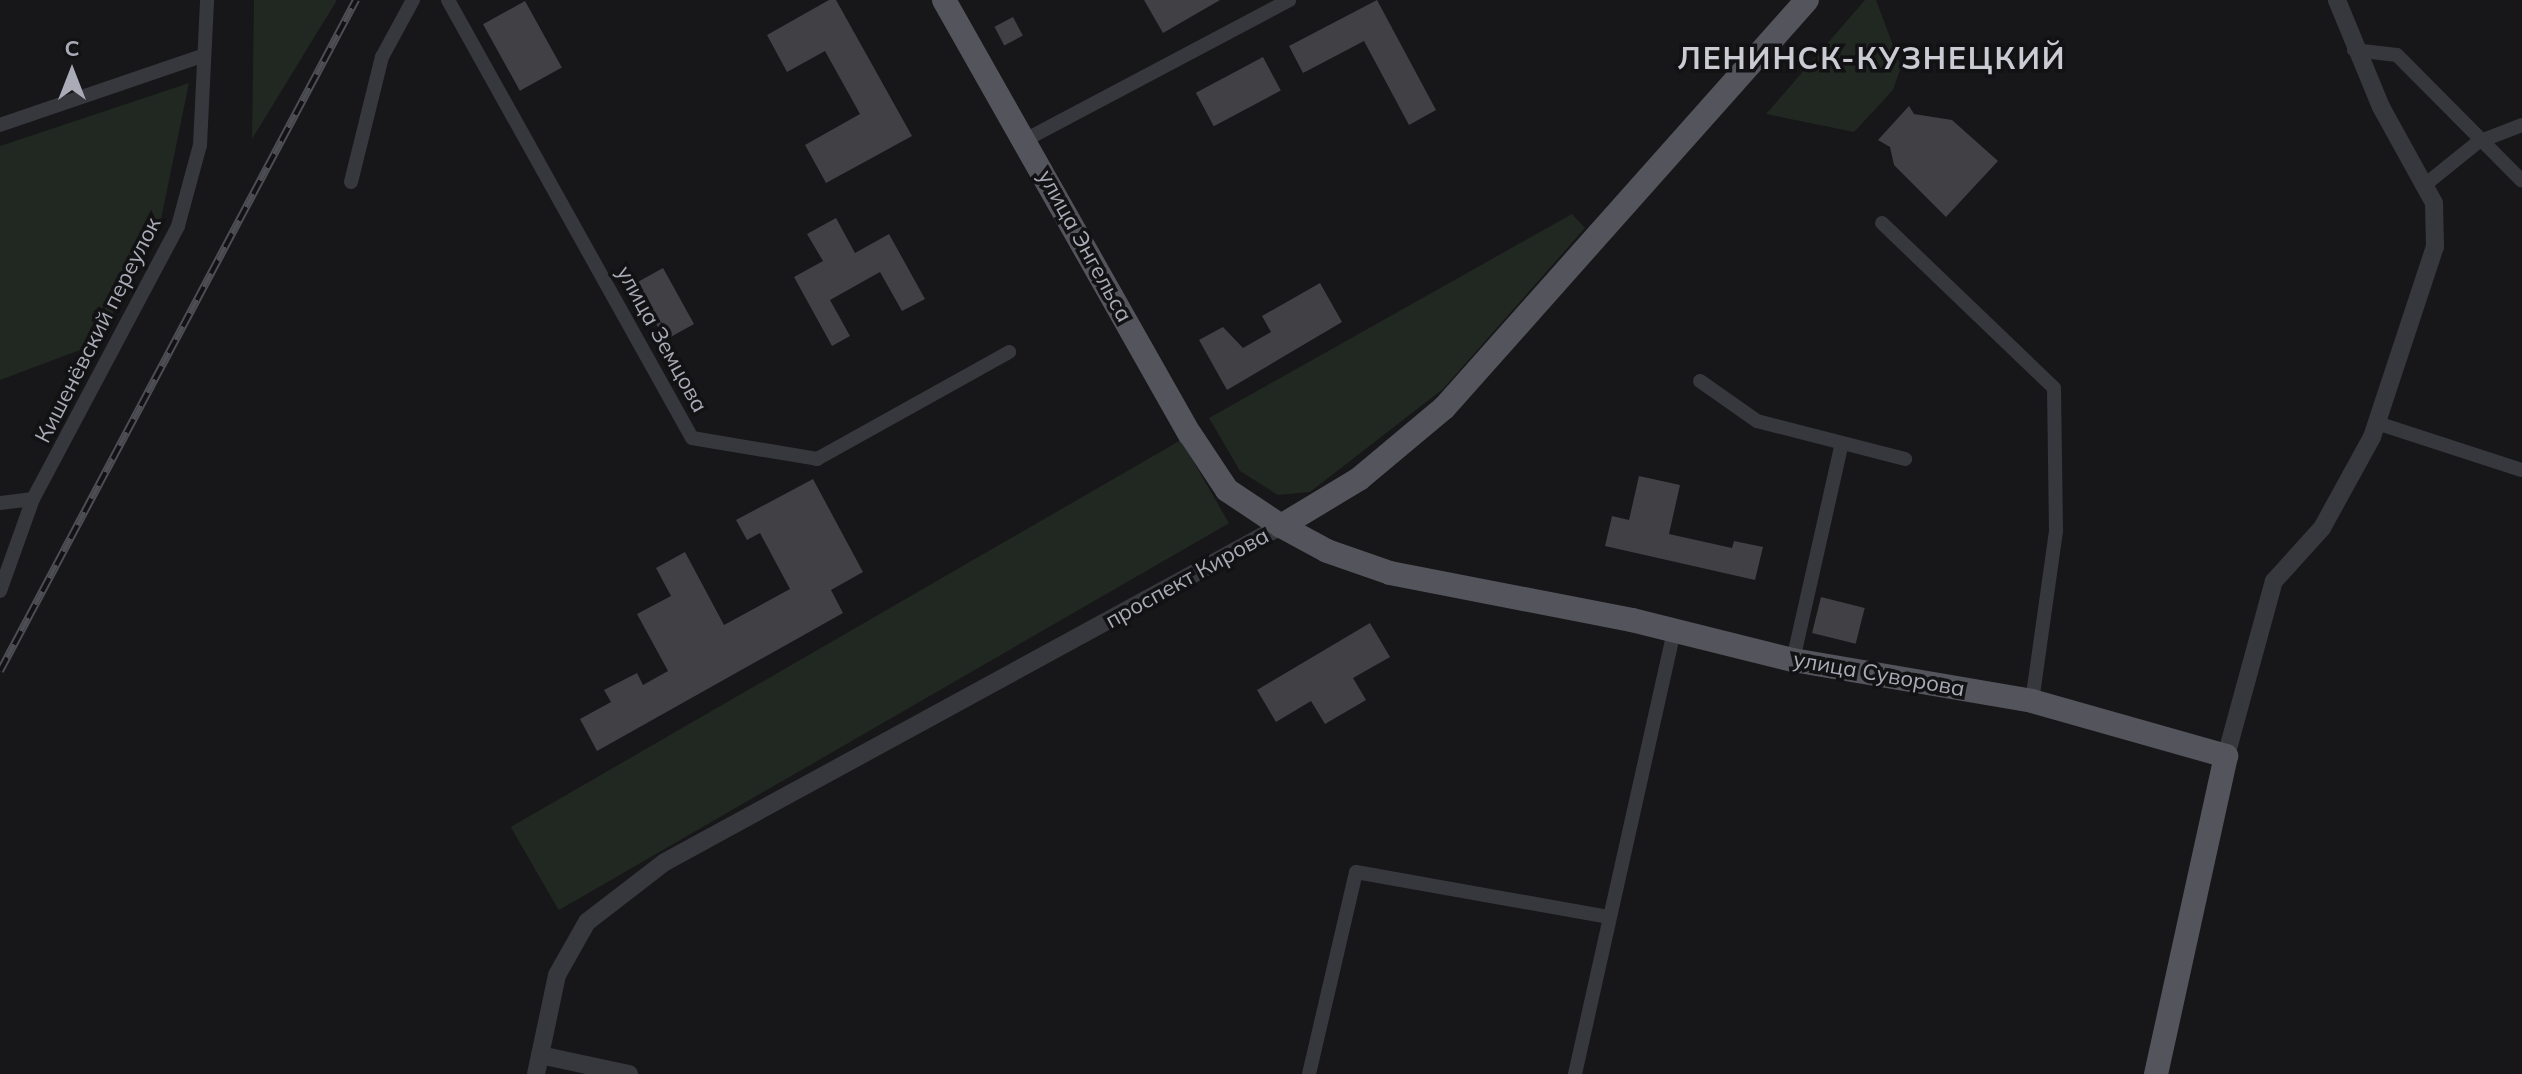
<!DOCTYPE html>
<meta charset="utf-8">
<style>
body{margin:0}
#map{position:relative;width:2522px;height:1074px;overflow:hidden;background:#171618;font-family:Mulish,sans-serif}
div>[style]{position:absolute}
.green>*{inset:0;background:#212822;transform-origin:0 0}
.building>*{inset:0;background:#414045;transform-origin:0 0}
.minor>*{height:14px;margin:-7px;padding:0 7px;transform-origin:7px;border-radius:7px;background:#37383d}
.tertiary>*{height:18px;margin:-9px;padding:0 9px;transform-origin:9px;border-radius:9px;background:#37383d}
.primary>*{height:24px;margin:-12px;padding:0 12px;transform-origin:12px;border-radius:12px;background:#54545c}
.rail>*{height:8px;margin-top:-4px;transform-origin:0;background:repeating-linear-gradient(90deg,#121113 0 15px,#4d4d54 0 30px);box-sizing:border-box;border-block:2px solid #4d4d54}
span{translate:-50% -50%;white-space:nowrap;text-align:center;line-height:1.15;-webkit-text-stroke:7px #121113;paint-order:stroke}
.street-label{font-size:22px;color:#a9abb7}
.district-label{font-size:30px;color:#cacbd3;font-weight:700;letter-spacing:2px}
.north{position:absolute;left:32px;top:32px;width:80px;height:80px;-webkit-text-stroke:6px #121113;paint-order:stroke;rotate:0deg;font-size:22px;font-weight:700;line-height:32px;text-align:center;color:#a9abb7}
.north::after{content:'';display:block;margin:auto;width:28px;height:36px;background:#a9abb7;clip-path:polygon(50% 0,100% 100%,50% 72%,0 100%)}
</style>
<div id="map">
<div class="green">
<i style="clip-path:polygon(254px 0,337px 0,252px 139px)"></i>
<i style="clip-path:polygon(1865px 0,1876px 0,1901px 67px,1893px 90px,1854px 132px,1766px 114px)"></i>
<i style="clip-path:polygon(189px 83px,159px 229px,96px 344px,0 380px,0 146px)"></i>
<i style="clip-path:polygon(1572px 214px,1585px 228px,1443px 389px,1310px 492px,1278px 495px,1240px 471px,1209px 418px)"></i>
<i style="left:1181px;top:440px;width:96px;height:774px;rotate:60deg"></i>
</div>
<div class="building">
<i style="clip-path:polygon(829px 0,836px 0,912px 136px,826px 183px,805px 145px,860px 114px,825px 51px,787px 72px,767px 35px)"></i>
<i style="clip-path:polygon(1144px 0,1220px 0,1163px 33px)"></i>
<i style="clip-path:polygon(1377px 0,1436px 110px,1409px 125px,1364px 41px,1303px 73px,1289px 46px)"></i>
<i style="left:525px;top:1px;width:76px;height:48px;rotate:61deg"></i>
<i style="left:1013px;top:17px;width:21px;height:21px;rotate:62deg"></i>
<i style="left:1263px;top:57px;width:38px;height:76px;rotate:62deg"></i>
<i style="clip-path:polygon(1909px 106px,1914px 114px,1952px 120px,1998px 161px,1946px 217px,1894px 165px,1890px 147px,1878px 140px)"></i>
<i style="clip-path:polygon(836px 218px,855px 253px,889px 234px,925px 299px,902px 311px,880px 272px,830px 300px,850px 336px,832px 346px,794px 277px,823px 261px,807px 234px)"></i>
<i style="left:663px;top:268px;width:64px;height:33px;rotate:61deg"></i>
<i style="clip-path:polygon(1320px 283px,1342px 322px,1227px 390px,1199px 340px,1223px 327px,1243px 348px,1271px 332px,1262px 316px)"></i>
<i style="clip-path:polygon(1639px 476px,1680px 485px,1669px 534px,1732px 548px,1734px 541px,1763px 547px,1755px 580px,1605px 546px,1612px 516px,1629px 520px)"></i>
<i style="clip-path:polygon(813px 479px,863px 572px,831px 590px,843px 613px,597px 751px,580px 719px,611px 702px,604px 690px,637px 673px,643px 685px,668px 671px,637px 614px,671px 596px,656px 568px,685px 552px,724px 625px,790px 589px,760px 533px,747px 540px,736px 520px)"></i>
<i style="left:1821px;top:597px;width:45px;height:37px;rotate:14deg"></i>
<i style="clip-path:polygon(1370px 623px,1390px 657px,1353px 678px,1366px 700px,1325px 724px,1311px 701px,1276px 722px,1257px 690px)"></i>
</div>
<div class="minor">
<i style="left:448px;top:0;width:501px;rotate:60.88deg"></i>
<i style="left:692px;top:438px;width:127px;rotate:9.5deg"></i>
<i style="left:817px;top:459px;width:220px;rotate:-29.1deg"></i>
<i style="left:2354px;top:50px;width:43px;rotate:6.6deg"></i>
<i style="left:2397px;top:55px;width:177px;rotate:45.2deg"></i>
<i style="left:0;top:125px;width:213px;rotate:-18.9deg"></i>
<i style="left:1025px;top:140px;width:299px;rotate:-27.9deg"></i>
<i style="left:351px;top:182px;width:129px;rotate:-76.1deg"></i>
<i style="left:382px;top:57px;width:65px;rotate:-61.5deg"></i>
<i style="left:2426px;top:184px;width:67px;rotate:-38.9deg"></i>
<i style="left:2478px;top:142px;width:47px;rotate:-21.1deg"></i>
<i style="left:1882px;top:223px;width:238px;rotate:43.8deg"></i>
<i style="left:2054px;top:388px;width:143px;rotate:89.2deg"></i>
<i style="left:2056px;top:531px;width:172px;rotate:98deg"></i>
<i style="left:1700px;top:381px;width:70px;rotate:35.1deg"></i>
<i style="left:1757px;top:421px;width:153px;rotate:14.4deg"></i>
<i style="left:2377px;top:423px;width:152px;rotate:18deg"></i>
<i style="left:0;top:503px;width:33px;rotate:-7deg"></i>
<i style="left:33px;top:499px;width:309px;rotate:-62deg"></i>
<i style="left:178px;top:226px;width:84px;rotate:-74.8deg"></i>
<i style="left:200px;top:145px;width:145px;rotate:-87.2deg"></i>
<i style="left:0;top:591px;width:98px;rotate:-70.3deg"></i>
<i style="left:1793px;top:660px;width:218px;rotate:-77.3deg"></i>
<i style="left:1309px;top:1074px;width:207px;rotate:-76.9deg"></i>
<i style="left:1356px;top:872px;width:256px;rotate:10.1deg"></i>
<i style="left:1575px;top:1074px;width:455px;rotate:-77.4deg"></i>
</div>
<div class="tertiary">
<i style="left:2226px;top:756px;width:181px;rotate:-74.7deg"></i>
<i style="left:2274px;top:581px;width:72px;rotate:-47.8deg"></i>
<i style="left:2322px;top:528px;width:104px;rotate:-61.2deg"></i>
<i style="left:2372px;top:437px;width:200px;rotate:-71.7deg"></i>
<i style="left:2435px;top:247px;width:44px;rotate:-91.3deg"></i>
<i style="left:2434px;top:203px;width:110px;rotate:-118.9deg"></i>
<i style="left:2381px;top:107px;width:116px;rotate:-112.4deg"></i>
<i style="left:540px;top:1055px;width:91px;rotate:12.1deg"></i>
<i style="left:536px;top:1074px;width:101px;rotate:-78deg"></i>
<i style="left:557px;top:975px;width:61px;rotate:-60.5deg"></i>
<i style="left:587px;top:922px;width:98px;rotate:-37.6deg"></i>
<i style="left:665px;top:862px;width:702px;rotate:-28.61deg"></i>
</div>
<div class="primary">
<i style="left:944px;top:0;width:499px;rotate:60.5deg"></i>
<i style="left:1190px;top:434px;width:67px;rotate:56.5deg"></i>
<i style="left:1227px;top:490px;width:65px;rotate:33.7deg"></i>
<i style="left:1281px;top:526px;width:52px;rotate:28.5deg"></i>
<i style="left:1327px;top:551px;width:67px;rotate:19.2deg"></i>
<i style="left:1390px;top:573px;width:247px;rotate:11deg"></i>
<i style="left:1632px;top:620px;width:166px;rotate:14deg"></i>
<i style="left:1793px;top:660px;width:242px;rotate:9.7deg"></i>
<i style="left:2032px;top:701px;width:202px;rotate:15.8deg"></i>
<i style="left:2226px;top:756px;width:326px;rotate:102.4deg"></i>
<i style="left:1281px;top:526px;width:91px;rotate:-31.1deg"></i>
<i style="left:1359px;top:479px;width:111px;rotate:-39.9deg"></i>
<i style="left:1444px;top:408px;width:546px;rotate:-48.34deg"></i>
</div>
<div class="rail">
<i style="left:0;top:671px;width:760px;rotate:-62.05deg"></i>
</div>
<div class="street-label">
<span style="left:1085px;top:246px;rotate:61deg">улица Энгельса</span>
<span style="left:98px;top:330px;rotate:-63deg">Кишенёвский переулок</span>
<span style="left:662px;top:339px;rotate:61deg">улица Земцова</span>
<span style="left:1187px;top:578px;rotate:-29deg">проспект Кирова</span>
<span style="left:1879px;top:674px;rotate:10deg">улица Суворова</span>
</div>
<div class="district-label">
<span style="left:1872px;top:58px">ЛЕНИНСК-КУЗНЕЦКИЙ</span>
</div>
<div class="north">С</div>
</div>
